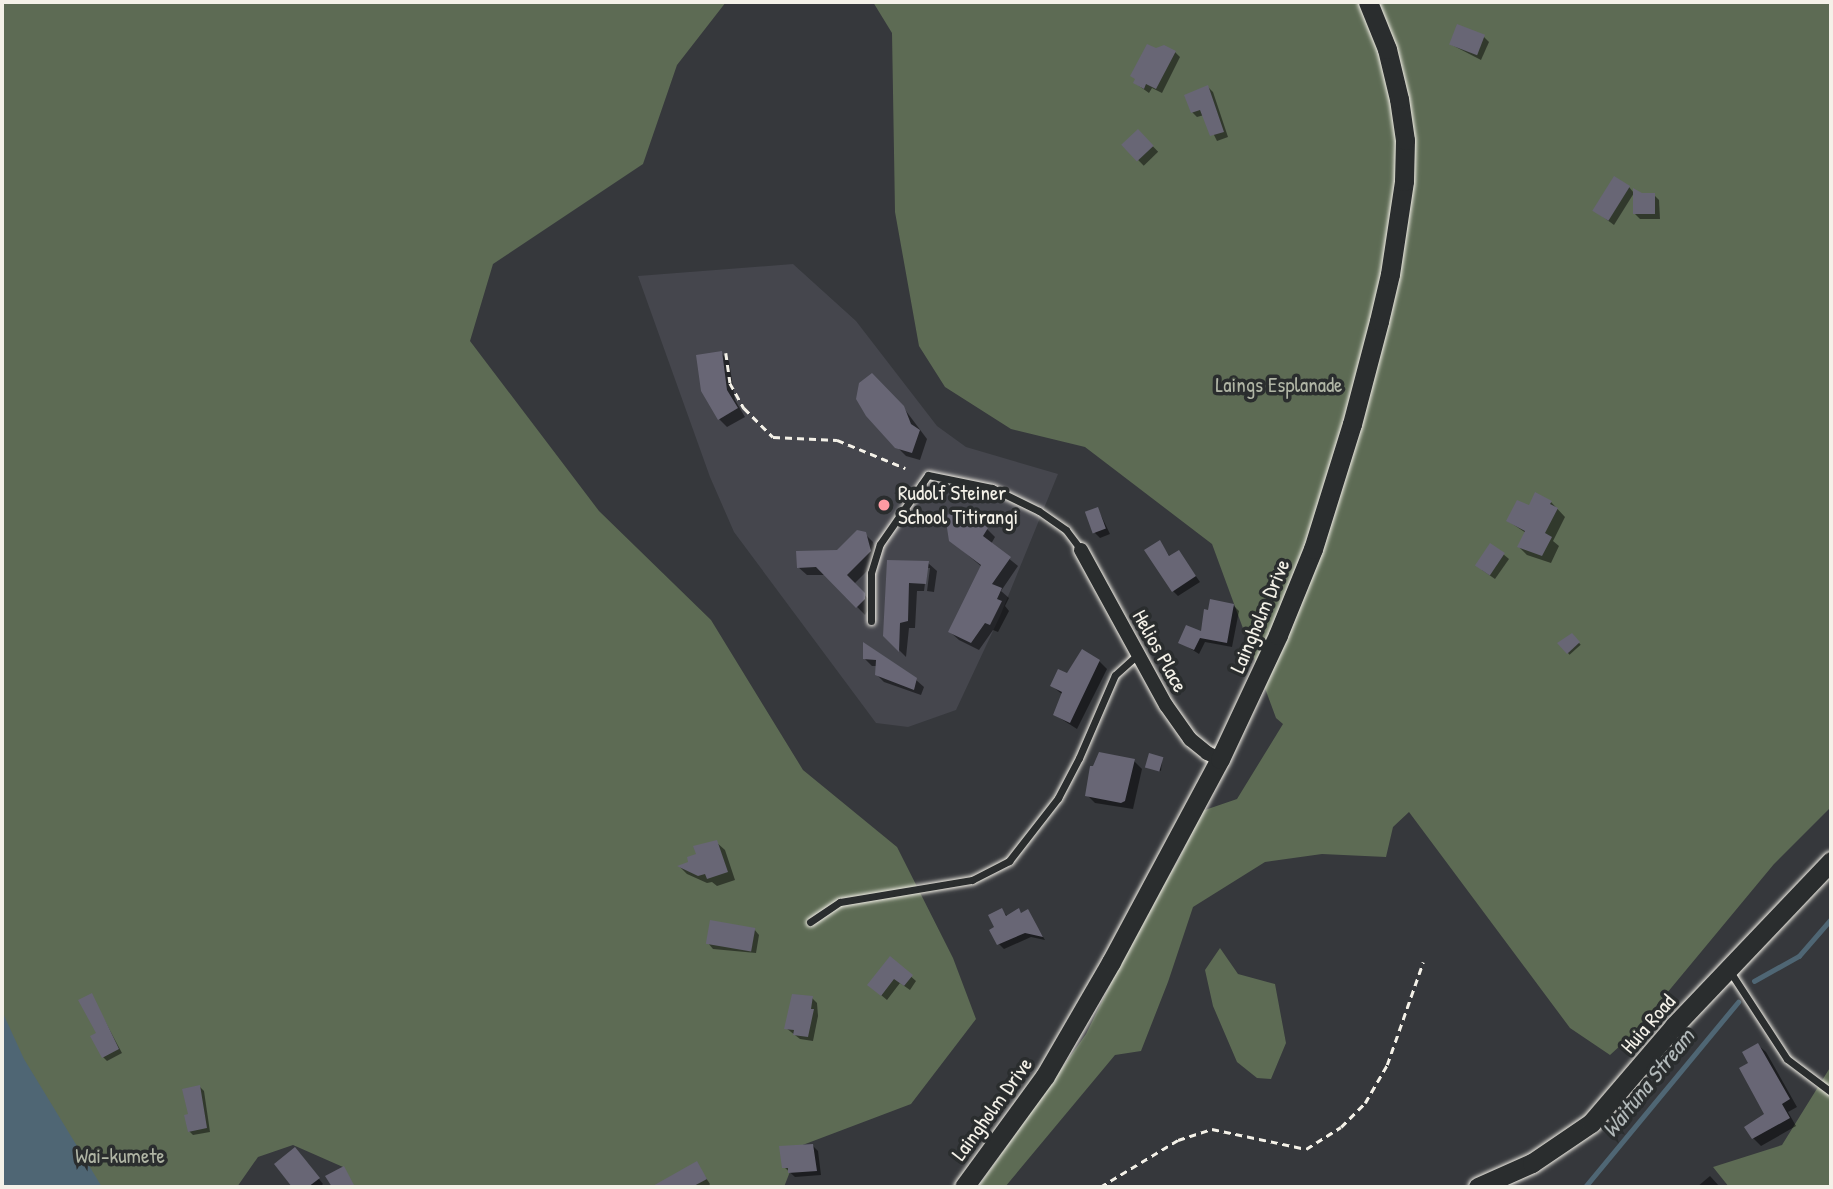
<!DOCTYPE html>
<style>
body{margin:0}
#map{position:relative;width:1833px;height:1189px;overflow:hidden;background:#36383c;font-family:"Patrick Hand",sans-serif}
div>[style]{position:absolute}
.built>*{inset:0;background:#45464d}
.green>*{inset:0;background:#5d6b54}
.water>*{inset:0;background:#4f6674}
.shadow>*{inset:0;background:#0007;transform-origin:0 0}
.stream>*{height:4.5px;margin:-2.25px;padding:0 2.25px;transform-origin:2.25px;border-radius:2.25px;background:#4f6674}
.building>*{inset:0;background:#686675;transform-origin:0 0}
.path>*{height:2.5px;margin-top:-1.25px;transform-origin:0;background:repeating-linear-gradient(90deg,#f4f1e8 0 7px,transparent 0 12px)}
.roads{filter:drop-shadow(0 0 2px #f4f1e8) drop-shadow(0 0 2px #f4f1e8)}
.lane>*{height:7px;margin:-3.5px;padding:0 3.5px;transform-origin:3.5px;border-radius:3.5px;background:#2a2d2e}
.street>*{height:14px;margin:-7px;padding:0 7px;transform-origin:7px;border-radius:7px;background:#2a2d2e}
.secondary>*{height:19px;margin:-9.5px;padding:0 9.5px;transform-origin:9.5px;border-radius:9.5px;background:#2a2d2e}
.dots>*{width:19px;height:19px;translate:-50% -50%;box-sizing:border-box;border:4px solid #2a2d2e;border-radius:50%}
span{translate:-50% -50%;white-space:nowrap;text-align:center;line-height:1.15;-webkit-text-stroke:7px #2a2d2e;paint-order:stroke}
.park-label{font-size:21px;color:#b0b5a5}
.poi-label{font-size:21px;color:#f4f1e8}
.left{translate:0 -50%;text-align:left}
.street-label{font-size:21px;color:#f4f1e8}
.water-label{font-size:23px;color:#b2b9ba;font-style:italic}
.frame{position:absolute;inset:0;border:4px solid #f4f1e8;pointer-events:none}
</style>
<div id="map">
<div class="built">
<i style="clip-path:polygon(793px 264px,856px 321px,937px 426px,966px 447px,1058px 474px,1000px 616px,956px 710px,908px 727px,876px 723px,734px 532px,710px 477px,638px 276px)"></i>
</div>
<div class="green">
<i style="clip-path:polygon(2px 2px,726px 2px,677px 65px,643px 164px,493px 264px,470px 341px,599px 511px,711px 620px,803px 770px,897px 847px,953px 958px,976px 1019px,911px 1104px,800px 1146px,784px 1187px,351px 1187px,343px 1167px,293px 1145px,258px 1157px,237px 1187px,2px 1187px)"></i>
<i style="clip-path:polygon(873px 2px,1831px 2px,1831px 807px,1774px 864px,1633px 1034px,1610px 1055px,1570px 1028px,1409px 812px,1393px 827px,1386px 857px,1322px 854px,1265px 862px,1193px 907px,1168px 982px,1141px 1051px,1115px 1055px,1005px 1187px,978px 1187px,1086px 1034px,1141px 922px,1179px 859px,1202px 811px,1237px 799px,1283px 724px,1276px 718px,1212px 544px,1085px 447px,1011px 429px,945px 387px,919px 346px,895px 212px,892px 33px)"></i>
<i style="clip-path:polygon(1220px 948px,1238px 974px,1275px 984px,1286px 1043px,1271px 1079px,1257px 1078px,1237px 1062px,1213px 1006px,1205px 970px)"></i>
<i style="clip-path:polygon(1831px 1066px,1831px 1187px,1729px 1187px,1713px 1167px,1782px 1145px)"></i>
</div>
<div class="water">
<i style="clip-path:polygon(2px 1011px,24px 1059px,102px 1187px,2px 1187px)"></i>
</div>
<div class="shadow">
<i style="clip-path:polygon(1484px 37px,1489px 42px,1481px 60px,1450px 44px)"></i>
<i style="clip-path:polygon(1156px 50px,1175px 52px,1180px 57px,1162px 93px,1152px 88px,1149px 93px,1135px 83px)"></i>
<i style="clip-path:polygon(1208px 87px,1213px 92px,1228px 137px,1217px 141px,1204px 115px,1197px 117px,1192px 112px)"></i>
<i style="left:1138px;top:131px;width:29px;height:20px;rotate:46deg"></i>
<i style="clip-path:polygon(1629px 187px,1634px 193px,1614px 225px,1595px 211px)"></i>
<i style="clip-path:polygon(1641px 195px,1654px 195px,1659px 200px,1660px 219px,1640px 219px,1635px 214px)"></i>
<i style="clip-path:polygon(721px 353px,729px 361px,735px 400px,745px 417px,727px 427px,719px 419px)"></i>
<i style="clip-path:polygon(903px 407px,927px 439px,920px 460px,906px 456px,897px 447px)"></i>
<i style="clip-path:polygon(1551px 502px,1565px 517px,1553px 541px,1559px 546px,1551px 563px,1527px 555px,1519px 547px,1526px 533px,1508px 521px,1530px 507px)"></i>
<i style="clip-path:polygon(1098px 509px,1110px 534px,1100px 538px,1095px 533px)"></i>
<i style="clip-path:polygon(971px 513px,995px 537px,991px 544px,1018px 566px,1001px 591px,1009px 598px,1005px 606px,1009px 611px,998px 632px,993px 630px,979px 650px,959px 640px,950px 632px,982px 567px,950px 540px)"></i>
<i style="clip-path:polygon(865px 534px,873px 542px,878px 560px,854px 584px,872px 603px,865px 615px,826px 575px,807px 575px,798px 567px,838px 551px)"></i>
<i style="clip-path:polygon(1160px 543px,1171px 558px,1179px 552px,1200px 582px,1178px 596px,1173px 591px)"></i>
<i style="clip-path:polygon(1503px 554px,1509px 559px,1495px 579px,1482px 570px)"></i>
<i style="clip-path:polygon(889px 561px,928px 563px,937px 571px,934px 592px,927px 591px,930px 568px,927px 568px,924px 591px,917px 591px,915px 628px,909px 628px,906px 657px,885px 636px)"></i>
<i style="clip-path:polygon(1234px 606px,1239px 611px,1232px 647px,1205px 642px,1199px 654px,1180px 642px,1202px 634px)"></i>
<i style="left:1572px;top:635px;width:13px;height:15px;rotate:48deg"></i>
<i style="clip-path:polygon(865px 645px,916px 680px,924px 687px,921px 695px,884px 682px,877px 675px,877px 666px,872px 666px,865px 659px)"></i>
<i style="clip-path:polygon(1099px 661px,1107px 669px,1077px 729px,1055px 715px,1063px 695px,1052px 686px)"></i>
<i style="clip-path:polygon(1162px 759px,1161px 771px,1147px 766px)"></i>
<i style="clip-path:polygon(1134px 761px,1142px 769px,1133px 809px,1095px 803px,1087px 795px)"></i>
<i style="clip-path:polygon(716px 842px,725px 850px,735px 880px,717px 886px,712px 882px,707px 883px,687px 874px,680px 867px,690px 863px)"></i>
<i style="clip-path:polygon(1002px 910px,1008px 917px,1019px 910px,1022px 914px,1027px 911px,1045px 940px,1031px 937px,1004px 949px,999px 944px,997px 927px)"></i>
<i style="clip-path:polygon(754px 929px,759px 935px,756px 953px,713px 949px,708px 943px)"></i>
<i style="clip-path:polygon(890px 958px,916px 981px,910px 990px,900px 983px,887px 1000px,875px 990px)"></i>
<i style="clip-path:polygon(91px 995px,122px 1053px,107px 1061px,103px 1057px)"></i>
<i style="clip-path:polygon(812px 998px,817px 1003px,818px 1016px,813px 1041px,800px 1039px,786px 1028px)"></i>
<i style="clip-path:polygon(1758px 1045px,1766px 1052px,1797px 1107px,1788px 1112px,1796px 1126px,1761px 1146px,1753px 1138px,1766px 1114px,1750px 1063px)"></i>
<i style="clip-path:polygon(200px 1087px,204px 1091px,210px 1132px,193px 1135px,189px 1131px,190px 1115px)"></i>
<i style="clip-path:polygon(813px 1146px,818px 1151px,821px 1175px,795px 1177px,784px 1167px)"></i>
<i style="clip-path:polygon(300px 1155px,323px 1184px,320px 1187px,295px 1187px,276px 1165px)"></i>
<i style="clip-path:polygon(696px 1163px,710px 1184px,708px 1187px,666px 1187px,663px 1182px)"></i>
<i style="clip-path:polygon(1710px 1176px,1720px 1187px,1697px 1187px)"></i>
</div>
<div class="stream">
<i style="left:1754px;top:981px;width:51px;rotate:-29.1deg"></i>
<i style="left:1799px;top:956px;width:49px;rotate:-49.1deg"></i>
<i style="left:1585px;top:1187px;width:240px;rotate:-50.4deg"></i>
</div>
<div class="building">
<i style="left:1457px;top:24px;width:30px;height:22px;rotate:21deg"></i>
<i style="clip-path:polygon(1147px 44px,1156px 48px,1164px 45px,1176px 51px,1156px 89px,1146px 84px,1144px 89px,1133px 83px,1135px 79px,1130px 76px)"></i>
<i style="clip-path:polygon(1208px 85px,1224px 132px,1210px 136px,1200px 110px,1191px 113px,1184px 95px)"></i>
<i style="left:1138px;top:129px;width:23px;height:23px;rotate:47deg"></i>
<i style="left:1614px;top:176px;width:19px;height:41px;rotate:32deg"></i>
<i style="clip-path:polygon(1633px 188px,1642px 193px,1655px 193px,1655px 214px,1633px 214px)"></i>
<i style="clip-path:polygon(722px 351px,727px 390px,738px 408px,718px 420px,701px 391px,696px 355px)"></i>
<i style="clip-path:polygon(872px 373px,904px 406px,911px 424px,920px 430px,912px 453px,895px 448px,866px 416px,856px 399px,859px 383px)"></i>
<i style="clip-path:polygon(1535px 492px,1552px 501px,1550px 504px,1558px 508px,1545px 533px,1552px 537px,1542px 556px,1517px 547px,1525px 531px,1506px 521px,1517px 500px,1529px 505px)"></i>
<i style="left:1098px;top:507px;width:23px;height:14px;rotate:70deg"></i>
<i style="clip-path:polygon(971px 511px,972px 516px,988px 528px,983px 536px,1011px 557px,992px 584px,1002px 588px,997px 599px,1002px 601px,990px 625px,985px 623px,971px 643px,948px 632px,981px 565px,949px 541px,945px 515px)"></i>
<i style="clip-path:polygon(857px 530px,866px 532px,871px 551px,847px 575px,865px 593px,865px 599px,856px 608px,816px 567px,797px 568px,796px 551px,837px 550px)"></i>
<i style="clip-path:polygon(1160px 540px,1169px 556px,1179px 550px,1196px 576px,1172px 592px,1144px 550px)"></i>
<i style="left:1490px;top:543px;width:18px;height:27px;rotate:34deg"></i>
<i style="clip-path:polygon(887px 560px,929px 561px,926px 584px,909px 583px,908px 621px,900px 623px,899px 652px,883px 636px)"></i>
<i style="clip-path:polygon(1210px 599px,1234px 604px,1227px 643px,1200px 638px,1194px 650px,1178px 643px,1186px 625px,1201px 631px,1204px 609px,1208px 610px)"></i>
<i style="clip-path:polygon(1572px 633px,1580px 642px,1567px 654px,1557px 643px)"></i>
<i style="clip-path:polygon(863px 642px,917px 678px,914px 690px,875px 675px,876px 660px,863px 659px)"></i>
<i style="clip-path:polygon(1082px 649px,1100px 660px,1070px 723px,1053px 715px,1062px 692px,1050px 686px,1058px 669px,1067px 673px)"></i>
<i style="clip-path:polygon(1099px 752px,1135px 759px,1125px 801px,1121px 803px,1085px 796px,1090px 766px,1093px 766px)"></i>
<i style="left:1149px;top:753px;width:15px;height:15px;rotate:16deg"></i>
<i style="clip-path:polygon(717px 840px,728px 872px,707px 879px,705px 874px,698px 876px,677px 866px,688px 862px,687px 857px,696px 854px,693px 846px)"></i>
<i style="clip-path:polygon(1002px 908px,1006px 916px,1019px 908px,1021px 913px,1028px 909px,1043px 937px,1025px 933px,997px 945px,989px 930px,994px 927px,988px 915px)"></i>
<i style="left:710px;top:920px;width:46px;height:24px;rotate:10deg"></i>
<i style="clip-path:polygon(890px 956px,913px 975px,904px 986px,894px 979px,881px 996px,867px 985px)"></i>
<i style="clip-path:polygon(92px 993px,119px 1049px,102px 1058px,90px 1036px,96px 1033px,78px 1000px)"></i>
<i style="clip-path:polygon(792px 994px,813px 996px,811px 1009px,814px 1009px,808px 1037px,793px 1035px,794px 1030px,784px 1029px)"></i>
<i style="clip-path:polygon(1758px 1043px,1790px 1099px,1782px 1104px,1790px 1118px,1752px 1139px,1744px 1127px,1764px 1114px,1739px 1068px,1748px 1063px,1742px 1052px)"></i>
<i style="clip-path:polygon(200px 1085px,207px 1128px,188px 1132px,184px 1115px,188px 1114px,182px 1089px)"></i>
<i style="clip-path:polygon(813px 1144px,817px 1171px,788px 1173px,788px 1168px,782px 1168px,779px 1146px)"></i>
<i style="clip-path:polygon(295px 1147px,320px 1178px,308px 1187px,292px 1187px,274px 1164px)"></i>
<i style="clip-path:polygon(697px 1161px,707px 1179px,692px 1187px,651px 1187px)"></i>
<i style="clip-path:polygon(344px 1166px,355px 1187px,332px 1187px,325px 1176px)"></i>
</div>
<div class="path">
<i style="left:726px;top:353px;width:30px;rotate:82deg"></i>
<i style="left:730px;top:383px;width:29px;rotate:61deg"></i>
<i style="left:744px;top:408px;width:41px;rotate:45deg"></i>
<i style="left:773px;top:437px;width:64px;rotate:2.7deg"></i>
<i style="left:837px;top:440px;width:74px;rotate:22.4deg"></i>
<i style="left:1100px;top:1187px;width:91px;rotate:-31.1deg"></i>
<i style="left:1178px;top:1140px;width:36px;rotate:-18deg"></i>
<i style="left:1212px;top:1129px;width:96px;rotate:12deg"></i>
<i style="left:1306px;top:1149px;width:41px;rotate:-32.2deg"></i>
<i style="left:1341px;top:1127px;width:34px;rotate:-45deg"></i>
<i style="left:1365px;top:1103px;width:44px;rotate:-59.9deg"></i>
<i style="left:1387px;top:1065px;width:109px;rotate:-70.7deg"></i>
</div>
<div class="roads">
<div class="lane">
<i style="left:871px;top:621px;width:48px;rotate:-90deg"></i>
<i style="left:871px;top:573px;width:30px;rotate:-73deg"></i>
<i style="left:880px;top:544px;width:84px;rotate:-55.2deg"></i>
<i style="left:928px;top:475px;width:65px;rotate:11.5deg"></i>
<i style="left:992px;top:488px;width:52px;rotate:26.1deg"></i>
<i style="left:1039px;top:511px;width:33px;rotate:35deg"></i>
<i style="left:1066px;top:530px;width:25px;rotate:53deg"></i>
<i style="left:810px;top:922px;width:36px;rotate:-34deg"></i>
<i style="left:840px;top:902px;width:134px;rotate:-9.5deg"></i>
<i style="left:972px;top:880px;width:42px;rotate:-27.2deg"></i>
<i style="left:1009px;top:861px;width:80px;rotate:-52.1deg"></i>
<i style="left:1058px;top:798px;width:45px;rotate:-62.3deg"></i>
<i style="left:1079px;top:758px;width:90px;rotate:-66.6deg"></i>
<i style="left:1115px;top:675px;width:30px;rotate:-42deg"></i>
<i style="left:1729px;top:970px;width:106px;rotate:56.9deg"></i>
<i style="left:1787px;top:1059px;width:55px;rotate:36.9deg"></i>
</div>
<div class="street">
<i style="left:1081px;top:550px;width:177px;rotate:61.3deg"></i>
<i style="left:1166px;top:705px;width:42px;rotate:54.8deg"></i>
<i style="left:1190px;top:739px;width:22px;rotate:39deg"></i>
<i style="left:1207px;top:753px;width:14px;rotate:25deg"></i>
</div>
<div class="secondary">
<i style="left:964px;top:1187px;width:137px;rotate:-53.9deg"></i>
<i style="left:1045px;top:1076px;width:132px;rotate:-59.9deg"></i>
<i style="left:1111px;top:962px;width:230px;rotate:-61.8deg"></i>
<i style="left:1220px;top:759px;width:137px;rotate:-64.9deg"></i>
<i style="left:1278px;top:635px;width:93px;rotate:-67.9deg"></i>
<i style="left:1313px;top:549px;width:131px;rotate:-72.7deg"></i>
<i style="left:1352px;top:424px;width:106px;rotate:-75.3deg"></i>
<i style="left:1379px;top:321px;width:48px;rotate:-76.8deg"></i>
<i style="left:1390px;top:274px;width:94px;rotate:-81.4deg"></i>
<i style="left:1404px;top:181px;width:41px;rotate:-88.6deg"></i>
<i style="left:1405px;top:140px;width:41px;rotate:-98.3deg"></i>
<i style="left:1399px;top:99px;width:51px;rotate:-103.5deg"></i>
<i style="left:1387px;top:49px;width:51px;rotate:-112deg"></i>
<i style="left:1478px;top:1187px;width:59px;rotate:-24deg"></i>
<i style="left:1532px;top:1163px;width:71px;rotate:-34.1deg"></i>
<i style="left:1591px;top:1123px;width:128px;rotate:-49.4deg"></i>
<i style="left:1674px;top:1026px;width:228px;rotate:-46.4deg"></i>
</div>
</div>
<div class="dots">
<i style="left:884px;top:505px;background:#ff9aa2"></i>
</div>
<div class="park-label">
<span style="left:1279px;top:385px">Laings Esplanade</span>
<span style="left:120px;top:1156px">Wai-kumete</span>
</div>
<div class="poi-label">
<span class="left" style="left:898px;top:505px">Rudolf Steiner<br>School Titirangi</span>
</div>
<div class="street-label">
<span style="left:1260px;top:616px;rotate:-67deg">Laingholm Drive</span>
<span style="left:1160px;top:651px;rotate:61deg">Helios Place</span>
<span style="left:1648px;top:1024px;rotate:-49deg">Huia Road</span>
<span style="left:992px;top:1109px;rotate:-54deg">Laingholm Drive</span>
</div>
<div class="water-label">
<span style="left:1648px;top:1083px;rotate:-51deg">Waituna Stream</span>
</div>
<div class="frame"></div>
</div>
